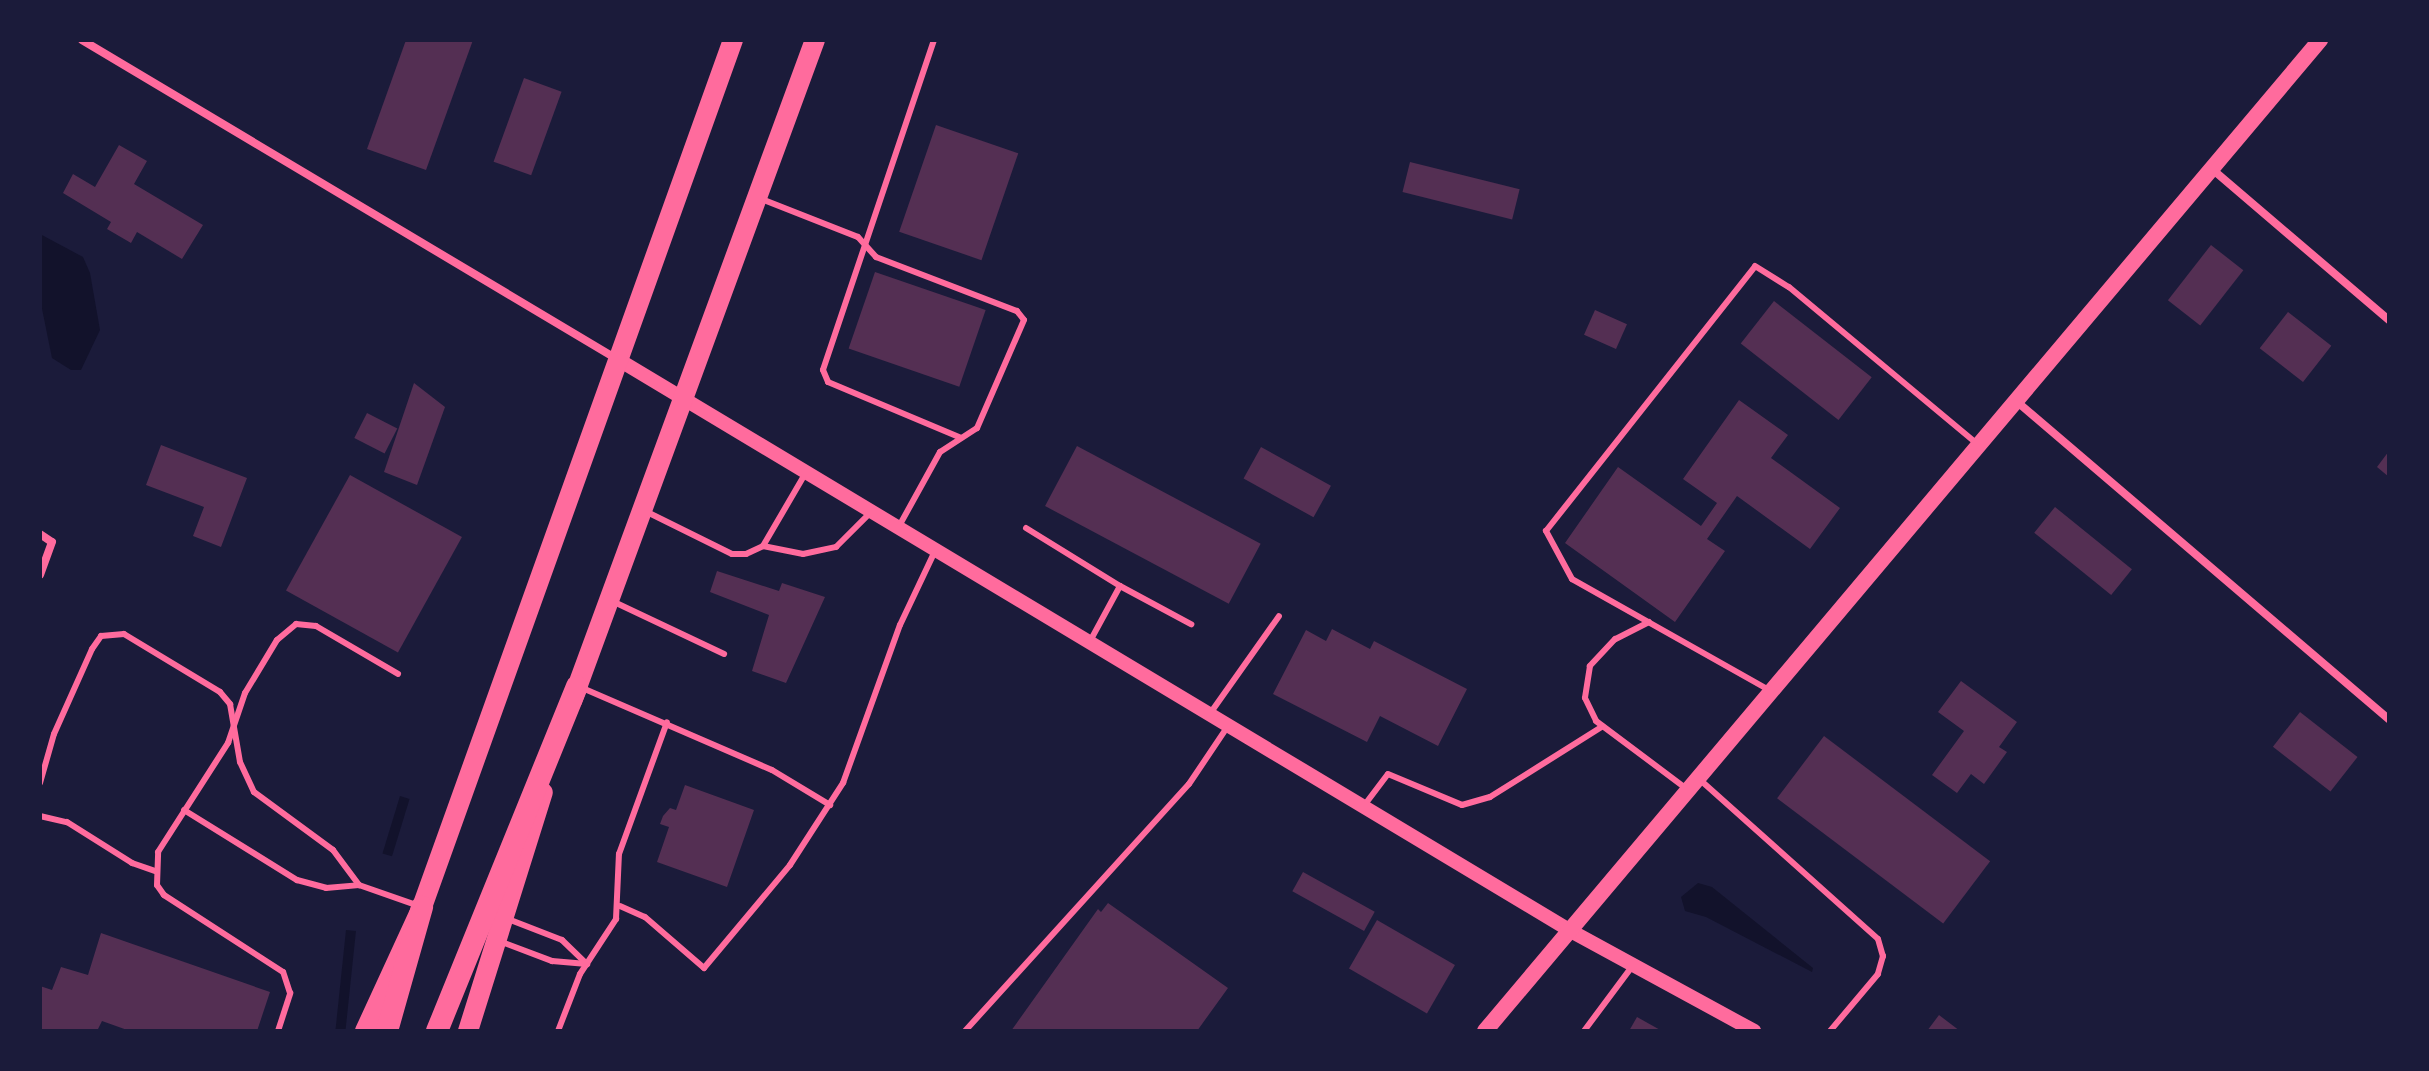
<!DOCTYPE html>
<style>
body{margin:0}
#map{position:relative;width:2429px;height:1071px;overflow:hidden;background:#1b1b3a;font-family:"Source Serif 4",serif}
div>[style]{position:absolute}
.water>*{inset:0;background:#12122b;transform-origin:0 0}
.building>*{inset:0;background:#542f53;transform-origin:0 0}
.service>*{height:6px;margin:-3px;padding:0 3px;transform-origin:3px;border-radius:3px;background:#ff6b9d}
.minor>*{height:8px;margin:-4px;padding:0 4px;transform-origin:4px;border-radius:4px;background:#ff6b9d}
.tertiary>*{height:14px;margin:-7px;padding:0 7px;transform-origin:7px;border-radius:7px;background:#ff6b9d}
.secondary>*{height:16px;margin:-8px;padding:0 8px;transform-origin:8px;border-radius:8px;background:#ff6b9d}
.trunk>*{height:20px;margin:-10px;padding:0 10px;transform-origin:10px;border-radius:10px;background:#ff6b9d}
.motorway>*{height:22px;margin:-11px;padding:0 11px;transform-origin:11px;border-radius:11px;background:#ff6b9d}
span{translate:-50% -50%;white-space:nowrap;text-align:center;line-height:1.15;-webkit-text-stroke:8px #1b1b3a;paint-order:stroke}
.frame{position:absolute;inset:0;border:42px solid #1b1b3a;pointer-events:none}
</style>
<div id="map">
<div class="water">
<i style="clip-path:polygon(40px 234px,83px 257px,90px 273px,100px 330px,81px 370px,71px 370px,52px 358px,40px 299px)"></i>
<i style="left:400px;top:796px;width:10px;height:60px;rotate:17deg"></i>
<i style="clip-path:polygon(1698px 883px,1712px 887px,1813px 968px,1812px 972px,1706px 917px,1685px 911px,1681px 897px)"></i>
<i style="left:346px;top:930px;width:10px;height:108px;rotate:6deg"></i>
</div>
<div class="building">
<i style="clip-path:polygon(406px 40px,473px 40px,426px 170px,367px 149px)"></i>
<i style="left:524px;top:78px;width:40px;height:89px;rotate:20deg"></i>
<i style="left:936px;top:125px;width:87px;height:113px;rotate:19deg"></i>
<i style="clip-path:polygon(119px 145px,147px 161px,134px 184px,203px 225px,182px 259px,137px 232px,131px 243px,107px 229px,111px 222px,63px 193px,73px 174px,95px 187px)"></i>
<i style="left:1410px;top:162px;width:113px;height:31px;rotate:14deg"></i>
<i style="left:2211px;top:245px;width:41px;height:70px;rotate:38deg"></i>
<i style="left:875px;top:272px;width:117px;height:81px;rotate:19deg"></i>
<i style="left:1774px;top:301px;width:124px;height:54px;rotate:38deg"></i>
<i style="left:1595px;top:310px;width:35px;height:27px;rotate:24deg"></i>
<i style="left:2288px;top:312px;width:55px;height:46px;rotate:38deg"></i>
<i style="clip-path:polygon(414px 383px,445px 407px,417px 485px,384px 472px)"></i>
<i style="clip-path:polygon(1739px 400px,1788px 435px,1771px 458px,1840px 508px,1810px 549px,1737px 496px,1707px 539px,1725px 551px,1675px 622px,1565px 543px,1618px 467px,1701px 526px,1717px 503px,1683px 479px)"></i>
<i style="left:367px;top:413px;width:34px;height:28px;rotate:27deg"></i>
<i style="clip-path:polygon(161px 445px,247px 478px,221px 547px,193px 536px,204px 507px,146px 485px)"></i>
<i style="left:1077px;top:446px;width:208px;height:68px;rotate:28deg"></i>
<i style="left:1261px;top:447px;width:80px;height:36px;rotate:29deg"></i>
<i style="clip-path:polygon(2389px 451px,2389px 477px,2377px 467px)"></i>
<i style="left:350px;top:475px;width:128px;height:132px;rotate:29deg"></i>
<i style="left:2055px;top:507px;width:99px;height:33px;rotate:39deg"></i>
<i style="clip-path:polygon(717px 571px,779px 591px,782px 583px,825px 597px,786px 683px,752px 671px,769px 615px,710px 592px)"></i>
<i style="clip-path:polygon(1332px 629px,1370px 649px,1374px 641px,1467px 689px,1438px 746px,1380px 716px,1367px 742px,1273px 694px,1306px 630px,1326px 641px)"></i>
<i style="clip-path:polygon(1961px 681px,2017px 722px,1999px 747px,2007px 752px,1984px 784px,1971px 774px,1957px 793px,1932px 775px,1964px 731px,1938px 712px)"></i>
<i style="left:2300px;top:712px;width:73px;height:44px;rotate:38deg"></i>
<i style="left:1824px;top:736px;width:208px;height:78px;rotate:37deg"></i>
<i style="clip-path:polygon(685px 785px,754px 810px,727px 887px,657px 862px,669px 827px,660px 824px,663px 816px,670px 808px,676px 810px)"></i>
<i style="left:1303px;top:872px;width:82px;height:22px;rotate:29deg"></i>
<i style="clip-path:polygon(1108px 903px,1228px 988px,1197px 1031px,1011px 1031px,1098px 909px,1101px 912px)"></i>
<i style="left:1377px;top:920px;width:90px;height:56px;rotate:30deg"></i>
<i style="clip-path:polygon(101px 933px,270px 992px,257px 1031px,130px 1031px,102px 1021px,97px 1031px,40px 1031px,40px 986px,52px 990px,61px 967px,88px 975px)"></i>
<i style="clip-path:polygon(1939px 1015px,1960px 1031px,1927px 1031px)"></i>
<i style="clip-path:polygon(1637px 1017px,1662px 1031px,1629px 1031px)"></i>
</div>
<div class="service">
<i style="left:934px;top:40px;width:348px;rotate:108.6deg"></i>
<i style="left:823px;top:370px;width:13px;rotate:67deg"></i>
<i style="left:828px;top:382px;width:144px;rotate:22.8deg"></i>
<i style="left:759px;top:198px;width:106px;rotate:21.5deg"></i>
<i style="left:858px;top:237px;width:27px;rotate:48deg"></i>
<i style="left:876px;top:257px;width:151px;rotate:21deg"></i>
<i style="left:1017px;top:311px;width:11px;rotate:52deg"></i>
<i style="left:1024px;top:320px;width:118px;rotate:113.5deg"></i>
<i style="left:977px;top:428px;width:44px;rotate:147deg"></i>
<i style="left:940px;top:452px;width:87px;rotate:118.9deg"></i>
<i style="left:645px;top:511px;width:97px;rotate:26.3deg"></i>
<i style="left:732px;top:554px;width:14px"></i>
<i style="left:746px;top:554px;width:19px;rotate:-25deg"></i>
<i style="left:763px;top:546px;width:83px;rotate:-59.7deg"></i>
<i style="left:1026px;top:528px;width:110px;rotate:31.7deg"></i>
<i style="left:1120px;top:586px;width:65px;rotate:118.5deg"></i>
<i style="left:763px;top:546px;width:41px;rotate:11.3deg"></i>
<i style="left:803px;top:554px;width:34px;rotate:-12deg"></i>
<i style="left:836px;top:547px;width:49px;rotate:-45deg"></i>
<i style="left:1120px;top:586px;width:81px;rotate:28.2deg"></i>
<i style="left:612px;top:601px;width:124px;rotate:25.3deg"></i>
<i style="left:1649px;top:622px;width:38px;rotate:153deg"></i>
<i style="left:1615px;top:639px;width:37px;rotate:133deg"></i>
<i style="left:1590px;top:666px;width:32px;rotate:99deg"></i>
<i style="left:1585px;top:698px;width:25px;rotate:64deg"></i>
<i style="left:1596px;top:721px;width:114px;rotate:36.8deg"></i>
<i style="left:580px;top:687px;width:209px;rotate:23.4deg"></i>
<i style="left:772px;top:770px;width:68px;rotate:31.1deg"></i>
<i style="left:1769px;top:690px;width:226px;rotate:-150.6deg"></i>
<i style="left:1572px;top:579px;width:55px;rotate:-118.4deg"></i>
<i style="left:1546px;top:531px;width:337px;rotate:-51.7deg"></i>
<i style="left:1755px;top:266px;width:40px;rotate:32deg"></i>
<i style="left:1789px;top:287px;width:244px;rotate:39.8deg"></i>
<i style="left:1209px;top:715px;width:121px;rotate:-54.7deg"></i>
<i style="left:1698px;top:778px;width:241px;rotate:41.8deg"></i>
<i style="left:1878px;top:939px;width:18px;rotate:74deg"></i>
<i style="left:1883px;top:956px;width:19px;rotate:106deg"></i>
<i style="left:1878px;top:974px;width:75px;rotate:130.1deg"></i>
<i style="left:40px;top:783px;width:51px;rotate:-74.1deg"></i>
<i style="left:54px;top:734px;width:93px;rotate:-65.9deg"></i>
<i style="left:92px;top:649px;width:16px;rotate:-55deg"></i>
<i style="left:101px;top:636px;width:23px;rotate:-5deg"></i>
<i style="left:124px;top:634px;width:112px;rotate:31.1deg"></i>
<i style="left:220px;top:692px;width:16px;rotate:50deg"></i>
<i style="left:230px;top:704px;width:59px;rotate:80.2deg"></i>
<i style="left:240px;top:762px;width:33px;rotate:65deg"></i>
<i style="left:254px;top:792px;width:98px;rotate:36.3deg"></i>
<i style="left:333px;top:850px;width:44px;rotate:53.4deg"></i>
<i style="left:1363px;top:807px;width:41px;rotate:-52.9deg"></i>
<i style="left:1388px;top:774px;width:80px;rotate:22.7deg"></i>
<i style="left:1462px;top:805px;width:29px;rotate:-16deg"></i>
<i style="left:1490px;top:797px;width:133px;rotate:-32.1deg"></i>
<i style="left:184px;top:810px;width:133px;rotate:31.8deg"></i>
<i style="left:297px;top:880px;width:30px;rotate:15deg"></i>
<i style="left:326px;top:888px;width:33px;rotate:-5deg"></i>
<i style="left:359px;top:885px;width:64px;rotate:19.3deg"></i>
<i style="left:40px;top:816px;width:28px;rotate:13deg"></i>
<i style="left:67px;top:822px;width:77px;rotate:32.2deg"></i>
<i style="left:132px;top:863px;width:24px;rotate:19deg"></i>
<i style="left:620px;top:906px;width:27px;rotate:24deg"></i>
<i style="left:645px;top:917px;width:78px;rotate:40.8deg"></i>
<i style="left:704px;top:968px;width:134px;rotate:-50.1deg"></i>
<i style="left:790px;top:865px;width:98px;rotate:-57.1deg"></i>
<i style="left:843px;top:783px;width:168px;rotate:-70.2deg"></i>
<i style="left:900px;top:625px;width:82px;rotate:-64.7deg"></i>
<i style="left:508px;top:919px;width:58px;rotate:21.3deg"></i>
<i style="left:562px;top:940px;width:35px;rotate:44deg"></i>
<i style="left:499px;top:941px;width:57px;rotate:20.7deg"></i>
<i style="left:552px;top:961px;width:35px;rotate:5deg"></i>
<i style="left:278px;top:1031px;width:40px;rotate:-72deg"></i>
<i style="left:290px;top:993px;width:22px;rotate:-108deg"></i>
<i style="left:283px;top:972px;width:142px;rotate:-147.1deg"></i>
<i style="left:164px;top:895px;width:12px;rotate:-125deg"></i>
<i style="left:157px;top:885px;width:33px;rotate:-88deg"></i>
<i style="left:158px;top:852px;width:130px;rotate:-57.3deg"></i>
<i style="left:228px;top:743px;width:53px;rotate:-71.2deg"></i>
<i style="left:245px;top:693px;width:62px;rotate:-58.9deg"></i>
<i style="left:277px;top:640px;width:25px;rotate:-40deg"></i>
<i style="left:296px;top:624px;width:20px;rotate:6deg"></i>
<i style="left:316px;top:626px;width:95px;rotate:30.3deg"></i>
<i style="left:558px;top:1031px;width:61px;rotate:-68.9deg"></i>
<i style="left:580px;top:974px;width:66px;rotate:-56.8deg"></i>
<i style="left:616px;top:919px;width:65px;rotate:-87.4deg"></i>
<i style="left:619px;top:854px;width:140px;rotate:-70deg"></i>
<i style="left:965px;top:1031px;width:333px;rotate:-47.8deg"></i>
<i style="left:1189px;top:784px;width:70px;rotate:-56.1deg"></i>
<i style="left:1584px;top:1031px;width:84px;rotate:-53.3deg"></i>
</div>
<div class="minor">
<i style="left:82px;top:40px;width:623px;rotate:30.81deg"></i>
<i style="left:2212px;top:169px;width:233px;rotate:40.5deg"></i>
<i style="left:2015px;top:400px;width:492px;rotate:40.5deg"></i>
<i style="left:40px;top:534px;width:14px;rotate:34deg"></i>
<i style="left:52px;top:542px;width:35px;rotate:110deg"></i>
</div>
<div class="tertiary">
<i style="left:619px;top:360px;width:1108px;rotate:30.96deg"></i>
<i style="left:1569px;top:930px;width:211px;rotate:28.6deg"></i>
</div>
<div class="secondary">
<i style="left:1485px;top:1031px;width:1296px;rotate:-49.88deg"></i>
</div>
<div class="trunk">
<i style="left:572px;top:701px;width:704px;rotate:-69.82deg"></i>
<i style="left:365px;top:1031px;width:136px;rotate:-65.3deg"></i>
<i style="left:422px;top:907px;width:921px;rotate:-70.27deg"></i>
<i style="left:468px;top:1031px;width:250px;rotate:-72.6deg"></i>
</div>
<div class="motorway">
<i style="left:387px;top:1031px;width:129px;rotate:-74.2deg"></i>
<i style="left:437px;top:1031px;width:372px;rotate:-67.9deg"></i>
</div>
<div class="frame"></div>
</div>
